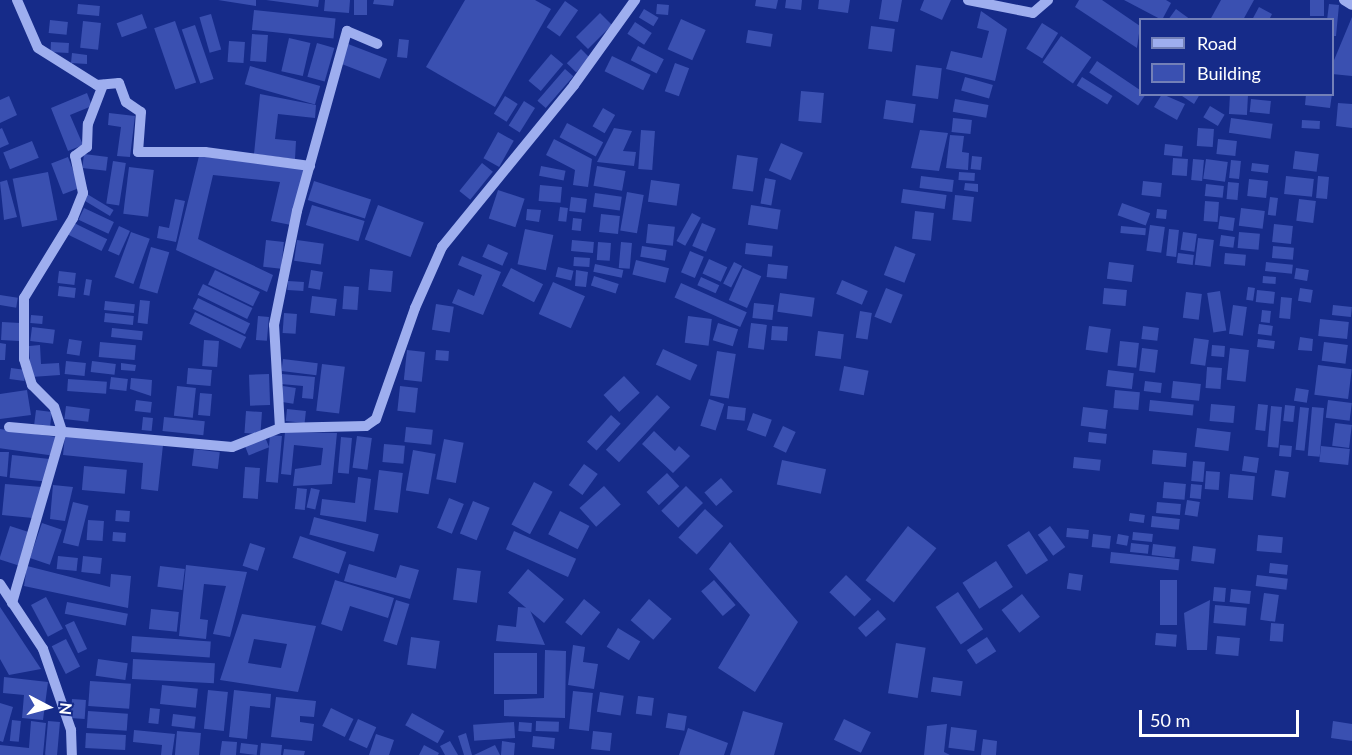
<!DOCTYPE html>
<style>
body{margin:0}
#map{position:relative;width:1352px;height:755px;overflow:hidden;background:#162b89;font-family:Lato,sans-serif}
div>[style]{position:absolute}
.building>*{inset:0;background:#3a50b1;transform-origin:0 0}
.minor>*{height:10px;margin:-5px;padding:0 5px;transform-origin:5px;border-radius:5px;background:#9eaeef}
span{translate:-50% -50%;white-space:nowrap;text-align:center;line-height:1.15;-webkit-text-stroke:4.5px #162b89;paint-order:stroke}
.legend{position:absolute;left:1139px;top:18px;width:195px;height:78px;box-sizing:border-box;background:#162b89;border:2px solid #7380b8;margin:0;padding:8px 10px;list-style:none;font-size:18px;color:#fff}
.legend li{display:flex;align-items:center;gap:12px;height:30px}
.legend b{width:30px;border:2px solid #7380b8}
.north{position:absolute;left:18px;top:677px;width:60px;height:60px;-webkit-text-stroke:4px #162b89;paint-order:stroke;rotate:96deg;font-size:16px;font-weight:700;line-height:24px;text-align:center;color:#fff}
.north::after{content:'';display:block;margin:auto;width:21px;height:27px;background:#fff;clip-path:polygon(50% 0,100% 100%,50% 72%,0 100%)}
.scale{position:absolute;left:1139px;top:710px;width:160px;height:27px;box-sizing:border-box;border:3px solid #fff;border-top:0;padding-left:8px;font-size:18px;line-height:21px;white-space:nowrap;color:#fff;-webkit-text-stroke:4px #162b89;paint-order:stroke}
</style>
<div id="map">
<div class="building">
<i style="clip-path:polygon(218px 0,256px 0,256px 6px)"></i>
<i style="clip-path:polygon(266px 0,319px 0,318px 7px)"></i>
<i style="clip-path:polygon(325px 0,350px 0,349px 13px,324px 11px)"></i>
<i style="left:354px;top:0;width:13px;height:15px"></i>
<i style="clip-path:polygon(374px 0,394px 0,393px 6px,373px 4px)"></i>
<i style="clip-path:polygon(465px 0,535px 0,551px 9px,495px 107px,426px 67px)"></i>
<i style="clip-path:polygon(756px 0,778px 0,776px 9px,755px 6px)"></i>
<i style="clip-path:polygon(786px 0,802px 0,801px 10px,785px 8px)"></i>
<i style="clip-path:polygon(819px 0,850px 0,848px 13px,818px 9px)"></i>
<i style="clip-path:polygon(882px 0,902px 0,898px 22px,879px 19px)"></i>
<i style="clip-path:polygon(924px 0,951px 0,942px 20px,920px 10px)"></i>
<i style="clip-path:polygon(1079px 0,1102px 0,1140px 26px,1137px 48px,1075px 7px)"></i>
<i style="clip-path:polygon(1124px 0,1166px 0,1171px 3px,1162px 20px)"></i>
<i style="clip-path:polygon(1221px 0,1254px 0,1243px 20px,1210px 20px)"></i>
<i style="left:1310px;top:0;width:14px;height:16px"></i>
<i style="left:565px;top:1px;width:16px;height:32px;rotate:35deg"></i>
<i style="left:78px;top:4px;width:22px;height:10px;rotate:5deg"></i>
<i style="left:657px;top:4px;width:12px;height:10px;rotate:5deg"></i>
<i style="clip-path:polygon(1329px 4px,1339px 5px,1336px 36px,1332px 36px,1332px 20px,1327px 20px)"></i>
<i style="clip-path:polygon(1259px 7px,1272px 14px,1269px 20px,1252px 20px)"></i>
<i style="left:644px;top:9px;width:17px;height:10px;rotate:31deg"></i>
<i style="clip-path:polygon(1176px 9px,1191px 20px,1168px 20px)"></i>
<i style="left:254px;top:10px;width:82px;height:20px;rotate:6deg"></i>
<i style="clip-path:polygon(981px 11px,1007px 29px,995px 81px,946px 69px,951px 51px,982px 58px,989px 31px,977px 28px)"></i>
<i style="left:600px;top:13px;width:17px;height:34px;rotate:45deg"></i>
<i style="left:142px;top:14px;width:15px;height:27px;rotate:70deg"></i>
<i style="left:211px;top:14px;width:37px;height:12px;rotate:74deg"></i>
<i style="clip-path:polygon(1352px 17px,1352px 76px,1332px 74px,1332px 65px)"></i>
<i style="left:681px;top:19px;width:27px;height:33px;rotate:24deg"></i>
<i style="left:50px;top:20px;width:18px;height:13px;rotate:6deg"></i>
<i style="left:83px;top:21px;width:18px;height:27px;rotate:6deg"></i>
<i style="left:175px;top:21px;width:65px;height:22px;rotate:71deg"></i>
<i style="left:635px;top:22px;width:20px;height:14px;rotate:33deg"></i>
<i style="left:1042px;top:23px;width:19px;height:30px;rotate:32deg"></i>
<i style="left:195px;top:25px;width:57px;height:14px;rotate:71deg"></i>
<i style="left:871px;top:26px;width:24px;height:23px;rotate:7deg"></i>
<i style="left:748px;top:30px;width:25px;height:13px;rotate:9deg"></i>
<i style="left:252px;top:34px;width:16px;height:27px;rotate:4deg"></i>
<i style="left:1061px;top:36px;width:37px;height:32px;rotate:35deg"></i>
<i style="left:289px;top:38px;width:22px;height:34px;rotate:13deg"></i>
<i style="left:399px;top:39px;width:10px;height:18px;rotate:6deg"></i>
<i style="left:229px;top:41px;width:16px;height:21px;rotate:4deg"></i>
<i style="left:51px;top:42px;width:18px;height:10px;rotate:3deg"></i>
<i style="left:317px;top:43px;width:18px;height:35px;rotate:16deg"></i>
<i style="left:348px;top:44px;width:42px;height:21px;rotate:21deg"></i>
<i style="left:638px;top:46px;width:29px;height:16px;rotate:27deg"></i>
<i style="left:581px;top:49px;width:13px;height:20px;rotate:45deg"></i>
<i style="clip-path:polygon(72px 53px,87px 55px,87px 64px,71px 63px)"></i>
<i style="left:551px;top:54px;width:16px;height:35px;rotate:40deg"></i>
<i style="left:612px;top:56px;width:43px;height:17px;rotate:26deg"></i>
<i style="left:1097px;top:61px;width:59px;height:14px;rotate:34deg"></i>
<i style="left:675px;top:63px;width:15px;height:30px;rotate:20deg"></i>
<i style="left:916px;top:65px;width:26px;height:31px;rotate:7deg"></i>
<i style="left:250px;top:66px;width:73px;height:19px;rotate:16deg"></i>
<i style="left:565px;top:69px;width:11px;height:42px;rotate:41deg"></i>
<i style="left:965px;top:77px;width:29px;height:14px;rotate:16deg"></i>
<i style="left:1082px;top:77px;width:36px;height:10px;rotate:32deg"></i>
<i style="left:801px;top:91px;width:23px;height:30px;rotate:5deg"></i>
<i style="clip-path:polygon(87px 93px,92px 106px,70px 115px,83px 145px,68px 151px,51px 108px)"></i>
<i style="clip-path:polygon(260px 94px,316px 105px,315px 118px,278px 114px,275px 139px,296px 141px,295px 159px,254px 154px)"></i>
<i style="clip-path:polygon(1162px 94px,1185px 104px,1177px 120px,1154px 107px)"></i>
<i style="clip-path:polygon(1179px 94px,1200px 94px,1194px 104px)"></i>
<i style="left:1230px;top:94px;width:18px;height:20px;rotate:3deg"></i>
<i style="clip-path:polygon(1306px 94px,1332px 94px,1330px 108px,1305px 105px)"></i>
<i style="clip-path:polygon(9px 96px,17px 115px,0 123px,0 100px)"></i>
<i style="left:505px;top:96px;width:15px;height:21px;rotate:32deg"></i>
<i style="left:955px;top:99px;width:34px;height:13px;rotate:10deg"></i>
<i style="left:1251px;top:99px;width:20px;height:13px;rotate:6deg"></i>
<i style="left:886px;top:100px;width:30px;height:19px;rotate:8deg"></i>
<i style="left:524px;top:101px;width:13px;height:29px;rotate:32deg"></i>
<i style="clip-path:polygon(1338px 103px,1352px 104px,1352px 128px,1336px 126px)"></i>
<i style="left:1210px;top:106px;width:17px;height:13px;rotate:31deg"></i>
<i style="left:603px;top:108px;width:14px;height:21px;rotate:30deg"></i>
<i style="clip-path:polygon(109px 113px,135px 116px,130px 157px,117px 156px,121px 127px,108px 125px)"></i>
<i style="left:953px;top:118px;width:19px;height:14px;rotate:6deg"></i>
<i style="left:1231px;top:118px;width:42px;height:15px;rotate:8deg"></i>
<i style="left:1302px;top:120px;width:18px;height:8px;rotate:3deg"></i>
<i style="left:567px;top:123px;width:41px;height:16px;rotate:28deg"></i>
<i style="clip-path:polygon(2px 128px,9px 144px,0 148px,0 129px)"></i>
<i style="clip-path:polygon(614px 128px,632px 131px,623px 151px,636px 152px,634px 166px,597px 162px)"></i>
<i style="left:1198px;top:128px;width:16px;height:18px;rotate:4deg"></i>
<i style="left:641px;top:130px;width:14px;height:39px;rotate:4deg"></i>
<i style="clip-path:polygon(920px 130px,948px 133px,939px 171px,911px 168px)"></i>
<i style="left:498px;top:132px;width:18px;height:30px;rotate:29deg"></i>
<i style="clip-path:polygon(950px 135px,964px 136px,962px 152px,969px 153px,968px 170px,946px 168px)"></i>
<i style="clip-path:polygon(554px 139px,592px 159px,588px 187px,573px 185px,575px 170px,546px 155px)"></i>
<i style="left:1218px;top:139px;width:19px;height:15px;rotate:6deg"></i>
<i style="left:32px;top:141px;width:18px;height:31px;rotate:68deg"></i>
<i style="left:781px;top:143px;width:24px;height:30px;rotate:24deg"></i>
<i style="left:1165px;top:144px;width:18px;height:11px;rotate:6deg"></i>
<i style="left:1295px;top:151px;width:24px;height:18px;rotate:7deg"></i>
<i style="left:84px;top:154px;width:24px;height:14px;rotate:7deg"></i>
<i style="left:737px;top:155px;width:21px;height:34px;rotate:8deg"></i>
<i style="clip-path:polygon(199px 156px,304px 169px,291px 225px,271px 221px,280px 182px,213px 175px,198px 239px,273px 275px,267px 292px,176px 250px)"></i>
<i style="left:972px;top:156px;width:10px;height:13px;rotate:6deg"></i>
<i style="left:68px;top:157px;width:33px;height:18px;rotate:69deg"></i>
<i style="left:1173px;top:158px;width:15px;height:17px;rotate:4deg"></i>
<i style="left:1193px;top:159px;width:11px;height:21px;rotate:5deg"></i>
<i style="left:1206px;top:159px;width:22px;height:20px;rotate:8deg"></i>
<i style="left:1231px;top:160px;width:10px;height:18px;rotate:6deg"></i>
<i style="left:113px;top:161px;width:13px;height:43px;rotate:9deg"></i>
<i style="left:482px;top:163px;width:14px;height:36px;rotate:39deg"></i>
<i style="left:1252px;top:163px;width:17px;height:8px;rotate:7deg"></i>
<i style="left:541px;top:166px;width:25px;height:10px;rotate:11deg"></i>
<i style="left:597px;top:166px;width:29px;height:20px;rotate:10deg"></i>
<i style="left:129px;top:167px;width:25px;height:47px;rotate:7deg"></i>
<i style="left:48px;top:172px;width:49px;height:36px;rotate:79deg"></i>
<i style="left:959px;top:172px;width:16px;height:8px;rotate:4deg"></i>
<i style="left:921px;top:176px;width:33px;height:12px;rotate:7deg"></i>
<i style="left:1286px;top:176px;width:28px;height:18px;rotate:6deg"></i>
<i style="left:1318px;top:176px;width:11px;height:22px;rotate:5deg"></i>
<i style="left:765px;top:178px;width:11px;height:26px;rotate:10deg"></i>
<i style="left:1249px;top:179px;width:19px;height:17px;rotate:6deg"></i>
<i style="clip-path:polygon(7px 180px,17px 217px,4px 220px,0 182px)"></i>
<i style="left:651px;top:180px;width:29px;height:22px;rotate:8deg"></i>
<i style="left:314px;top:181px;width:60px;height:20px;rotate:18deg"></i>
<i style="left:1143px;top:181px;width:19px;height:14px;rotate:6deg"></i>
<i style="left:1228px;top:182px;width:11px;height:17px;rotate:5deg"></i>
<i style="clip-path:polygon(965px 183px,978px 184px,978px 192px,964px 190px)"></i>
<i style="left:1206px;top:184px;width:18px;height:12px;rotate:6deg"></i>
<i style="left:540px;top:185px;width:22px;height:16px;rotate:5deg"></i>
<i style="left:903px;top:189px;width:44px;height:14px;rotate:8deg"></i>
<i style="left:498px;top:190px;width:28px;height:30px;rotate:18deg"></i>
<i style="left:627px;top:192px;width:17px;height:39px;rotate:10deg"></i>
<i style="left:595px;top:193px;width:27px;height:14px;rotate:8deg"></i>
<i style="left:87px;top:194px;width:31px;height:7px;rotate:31deg"></i>
<i style="left:955px;top:195px;width:19px;height:25px;rotate:6deg"></i>
<i style="left:571px;top:197px;width:16px;height:14px;rotate:7deg"></i>
<i style="left:1270px;top:197px;width:8px;height:18px;rotate:7deg"></i>
<i style="clip-path:polygon(175px 199px,185px 201px,176px 242px,157px 238px,159px 226px,169px 228px)"></i>
<i style="left:1299px;top:199px;width:17px;height:22px;rotate:7deg"></i>
<i style="left:1205px;top:201px;width:14px;height:20px;rotate:4deg"></i>
<i style="left:1122px;top:203px;width:30px;height:13px;rotate:20deg"></i>
<i style="left:312px;top:205px;width:55px;height:21px;rotate:17deg"></i>
<i style="left:378px;top:205px;width:49px;height:37px;rotate:21deg"></i>
<i style="left:751px;top:205px;width:30px;height:20px;rotate:9deg"></i>
<i style="left:560px;top:207px;width:8px;height:14px;rotate:7deg"></i>
<i style="left:84px;top:208px;width:33px;height:13px;rotate:25deg"></i>
<i style="left:1241px;top:208px;width:24px;height:18px;rotate:7deg"></i>
<i style="clip-path:polygon(527px 209px,541px 210px,539px 222px,526px 220px)"></i>
<i style="left:1157px;top:209px;width:10px;height:9px;rotate:6deg"></i>
<i style="left:915px;top:211px;width:19px;height:28px;rotate:6deg"></i>
<i style="left:692px;top:213px;width:10px;height:32px;rotate:29deg"></i>
<i style="left:601px;top:214px;width:19px;height:18px;rotate:6deg"></i>
<i style="left:1220px;top:216px;width:15px;height:13px;rotate:8deg"></i>
<i style="left:573px;top:218px;width:9px;height:12px;rotate:6deg"></i>
<i style="left:74px;top:223px;width:37px;height:13px;rotate:26deg"></i>
<i style="left:702px;top:223px;width:15px;height:25px;rotate:23deg"></i>
<i style="left:648px;top:224px;width:27px;height:19px;rotate:6deg"></i>
<i style="left:1274px;top:224px;width:19px;height:18px;rotate:6deg"></i>
<i style="left:1150px;top:225px;width:15px;height:26px;rotate:8deg"></i>
<i style="left:119px;top:226px;width:12px;height:27px;rotate:24deg"></i>
<i style="left:1121px;top:226px;width:25px;height:7px;rotate:5deg"></i>
<i style="left:525px;top:229px;width:29px;height:36px;rotate:12deg"></i>
<i style="left:1169px;top:229px;width:10px;height:27px;rotate:6deg"></i>
<i style="left:131px;top:232px;width:20px;height:48px;rotate:20deg"></i>
<i style="left:1183px;top:232px;width:14px;height:18px;rotate:8deg"></i>
<i style="left:1239px;top:232px;width:21px;height:16px;rotate:5deg"></i>
<i style="left:1221px;top:235px;width:14px;height:11px;rotate:8deg"></i>
<i style="left:1198px;top:238px;width:16px;height:27px;rotate:7deg"></i>
<i style="left:266px;top:240px;width:18px;height:27px;rotate:6deg"></i>
<i style="left:297px;top:240px;width:27px;height:21px;rotate:8deg"></i>
<i style="left:572px;top:240px;width:22px;height:11px;rotate:5deg"></i>
<i style="left:598px;top:242px;width:13px;height:18px;rotate:4deg"></i>
<i style="left:621px;top:242px;width:11px;height:26px;rotate:5deg"></i>
<i style="left:746px;top:243px;width:27px;height:11px;rotate:6deg"></i>
<i style="left:488px;top:244px;width:22px;height:14px;rotate:24deg"></i>
<i style="left:642px;top:246px;width:25px;height:11px;rotate:9deg"></i>
<i style="left:895px;top:246px;width:22px;height:31px;rotate:21deg"></i>
<i style="left:1273px;top:246px;width:21px;height:12px;rotate:5deg"></i>
<i style="left:151px;top:247px;width:19px;height:43px;rotate:16deg"></i>
<i style="left:690px;top:251px;width:15px;height:23px;rotate:23deg"></i>
<i style="left:1178px;top:253px;width:16px;height:10px;rotate:7deg"></i>
<i style="left:1225px;top:253px;width:21px;height:11px;rotate:5deg"></i>
<i style="clip-path:polygon(462px 256px,501px 272px,483px 315px,452px 303px,458px 289px,474px 296px,482px 275px,458px 265px)"></i>
<i style="left:574px;top:257px;width:16px;height:9px;rotate:4deg"></i>
<i style="left:709px;top:259px;width:20px;height:16px;rotate:24deg"></i>
<i style="left:636px;top:260px;width:34px;height:15px;rotate:14deg"></i>
<i style="left:734px;top:262px;width:9px;height:24px;rotate:27deg"></i>
<i style="left:1109px;top:262px;width:25px;height:17px;rotate:7deg"></i>
<i style="left:1266px;top:262px;width:27px;height:9px;rotate:6deg"></i>
<i style="left:595px;top:264px;width:29px;height:8px;rotate:12deg"></i>
<i style="left:768px;top:264px;width:20px;height:13px;rotate:6deg"></i>
<i style="left:558px;top:267px;width:16px;height:10px;rotate:14deg"></i>
<i style="left:511px;top:268px;width:36px;height:20px;rotate:27deg"></i>
<i style="left:743px;top:268px;width:20px;height:35px;rotate:24deg"></i>
<i style="left:1296px;top:268px;width:13px;height:11px;rotate:9deg"></i>
<i style="left:370px;top:269px;width:23px;height:21px;rotate:5deg"></i>
<i style="left:215px;top:270px;width:50px;height:16px;rotate:26deg"></i>
<i style="left:311px;top:270px;width:12px;height:18px;rotate:9deg"></i>
<i style="clip-path:polygon(576px 270px,588px 272px,586px 287px,575px 286px)"></i>
<i style="left:59px;top:271px;width:17px;height:12px;rotate:7deg"></i>
<i style="left:594px;top:276px;width:26px;height:10px;rotate:18deg"></i>
<i style="left:1263px;top:276px;width:13px;height:7px;rotate:4deg"></i>
<i style="left:701px;top:277px;width:20px;height:9px;rotate:24deg"></i>
<i style="left:86px;top:279px;width:6px;height:16px;rotate:9deg"></i>
<i style="left:842px;top:280px;width:28px;height:15px;rotate:23deg"></i>
<i style="left:288px;top:281px;width:16px;height:9px;rotate:4deg"></i>
<i style="left:553px;top:282px;width:35px;height:35px;rotate:24deg"></i>
<i style="left:681px;top:283px;width:72px;height:16px;rotate:24deg"></i>
<i style="left:203px;top:284px;width:55px;height:12px;rotate:26deg"></i>
<i style="left:59px;top:286px;width:17px;height:10px;rotate:7deg"></i>
<i style="left:344px;top:286px;width:15px;height:23px;rotate:4deg"></i>
<i style="left:1248px;top:287px;width:7px;height:13px;rotate:8deg"></i>
<i style="left:886px;top:288px;width:18px;height:31px;rotate:22deg"></i>
<i style="left:1104px;top:288px;width:23px;height:16px;rotate:5deg"></i>
<i style="left:1300px;top:288px;width:13px;height:13px;rotate:9deg"></i>
<i style="left:1257px;top:290px;width:18px;height:12px;rotate:6deg"></i>
<i style="left:1220px;top:291px;width:40px;height:13px;rotate:81deg"></i>
<i style="left:1186px;top:292px;width:16px;height:26px;rotate:7deg"></i>
<i style="left:780px;top:293px;width:35px;height:19px;rotate:8deg"></i>
<i style="left:0;top:295px;width:18px;height:10px;rotate:9deg"></i>
<i style="left:312px;top:296px;width:25px;height:17px;rotate:7deg"></i>
<i style="left:1281px;top:297px;width:11px;height:21px;rotate:5deg"></i>
<i style="left:198px;top:298px;width:58px;height:12px;rotate:26deg"></i>
<i style="left:140px;top:300px;width:10px;height:23px;rotate:6deg"></i>
<i style="left:105px;top:301px;width:30px;height:9px;rotate:6deg"></i>
<i style="left:754px;top:303px;width:20px;height:15px;rotate:6deg"></i>
<i style="left:436px;top:304px;width:18px;height:26px;rotate:9deg"></i>
<i style="left:1233px;top:305px;width:14px;height:29px;rotate:8deg"></i>
<i style="left:1333px;top:305px;width:19px;height:10px;rotate:6deg"></i>
<i style="left:1262px;top:310px;width:9px;height:12px;rotate:6deg"></i>
<i style="left:860px;top:311px;width:12px;height:27px;rotate:9deg"></i>
<i style="left:195px;top:312px;width:57px;height:13px;rotate:26deg"></i>
<i style="left:105px;top:313px;width:29px;height:9px;rotate:6deg"></i>
<i style="left:284px;top:313px;width:13px;height:20px;rotate:4deg"></i>
<i style="left:31px;top:315px;width:12px;height:8px;rotate:5deg"></i>
<i style="left:258px;top:316px;width:11px;height:24px;rotate:5deg"></i>
<i style="left:688px;top:316px;width:24px;height:27px;rotate:7deg"></i>
<i style="left:1320px;top:319px;width:29px;height:17px;rotate:6deg"></i>
<i style="left:2px;top:322px;width:18px;height:18px;rotate:3deg"></i>
<i style="left:718px;top:323px;width:21px;height:18px;rotate:17deg"></i>
<i style="left:751px;top:323px;width:16px;height:25px;rotate:7deg"></i>
<i style="left:1259px;top:324px;width:14px;height:10px;rotate:8deg"></i>
<i style="left:772px;top:326px;width:16px;height:14px;rotate:4deg"></i>
<i style="left:1089px;top:326px;width:22px;height:24px;rotate:8deg"></i>
<i style="left:1143px;top:326px;width:16px;height:13px;rotate:7deg"></i>
<i style="left:32px;top:327px;width:23px;height:14px;rotate:7deg"></i>
<i style="left:112px;top:328px;width:31px;height:9px;rotate:6deg"></i>
<i style="left:818px;top:331px;width:26px;height:25px;rotate:7deg"></i>
<i style="clip-path:polygon(1300px 337px,1313px 339px,1312px 351px,1298px 350px)"></i>
<i style="left:1194px;top:338px;width:15px;height:26px;rotate:8deg"></i>
<i style="left:69px;top:339px;width:13px;height:15px;rotate:9deg"></i>
<i style="left:1258px;top:339px;width:17px;height:8px;rotate:7deg"></i>
<i style="left:204px;top:340px;width:15px;height:26px;rotate:4deg"></i>
<i style="left:1120px;top:341px;width:19px;height:25px;rotate:6deg"></i>
<i style="left:100px;top:342px;width:36px;height:15px;rotate:5deg"></i>
<i style="left:1324px;top:342px;width:24px;height:19px;rotate:7deg"></i>
<i style="clip-path:polygon(0 343px,6px 344px,5px 360px,0 360px)"></i>
<i style="clip-path:polygon(40px 345px,41px 364px,59px 363px,60px 375px,31px 377px,29px 346px)"></i>
<i style="left:1212px;top:345px;width:13px;height:11px;rotate:4deg"></i>
<i style="left:1142px;top:348px;width:16px;height:23px;rotate:7deg"></i>
<i style="left:1230px;top:348px;width:19px;height:32px;rotate:6deg"></i>
<i style="left:663px;top:349px;width:38px;height:17px;rotate:25deg"></i>
<i style="left:407px;top:350px;width:18px;height:30px;rotate:6deg"></i>
<i style="left:436px;top:350px;width:13px;height:10px;rotate:4deg"></i>
<i style="left:717px;top:351px;width:19px;height:45px;rotate:9deg"></i>
<i style="left:283px;top:359px;width:35px;height:12px;rotate:7deg"></i>
<i style="left:66px;top:361px;width:20px;height:13px;rotate:6deg"></i>
<i style="left:92px;top:361px;width:24px;height:11px;rotate:7deg"></i>
<i style="clip-path:polygon(121px 363px,136px 365px,135px 371px,121px 370px)"></i>
<i style="left:322px;top:364px;width:23px;height:47px;rotate:7deg"></i>
<i style="left:1318px;top:365px;width:34px;height:30px;rotate:7deg"></i>
<i style="left:844px;top:366px;width:25px;height:25px;rotate:11deg"></i>
<i style="left:1207px;top:367px;width:15px;height:21px;rotate:4deg"></i>
<i style="left:11px;top:368px;width:15px;height:11px;rotate:8deg"></i>
<i style="left:188px;top:368px;width:24px;height:16px;rotate:5deg"></i>
<i style="left:1108px;top:370px;width:26px;height:16px;rotate:7deg"></i>
<i style="left:269px;top:374px;width:31px;height:20px;rotate:88deg"></i>
<i style="clip-path:polygon(282px 374px,315px 377px,313px 399px,302px 398px,303px 386px,281px 384px)"></i>
<i style="left:624px;top:376px;width:23px;height:28px;rotate:47deg"></i>
<i style="left:111px;top:377px;width:17px;height:12px;rotate:7deg"></i>
<i style="clip-path:polygon(131px 378px,152px 380px,151px 396px,130px 389px)"></i>
<i style="left:68px;top:379px;width:39px;height:12px;rotate:4deg"></i>
<i style="left:1145px;top:381px;width:17px;height:10px;rotate:7deg"></i>
<i style="left:1173px;top:381px;width:28px;height:17px;rotate:6deg"></i>
<i style="left:177px;top:386px;width:19px;height:30px;rotate:6deg"></i>
<i style="left:283px;top:386px;width:13px;height:16px;rotate:9deg"></i>
<i style="left:400px;top:386px;width:18px;height:25px;rotate:6deg"></i>
<i style="left:1296px;top:388px;width:13px;height:13px;rotate:9deg"></i>
<i style="clip-path:polygon(27px 390px,31px 415px,0 419px,0 394px)"></i>
<i style="left:1115px;top:390px;width:25px;height:18px;rotate:5deg"></i>
<i style="left:200px;top:393px;width:12px;height:22px;rotate:5deg"></i>
<i style="left:657px;top:395px;width:18px;height:75px;rotate:43deg"></i>
<i style="left:709px;top:399px;width:16px;height:28px;rotate:18deg"></i>
<i style="left:136px;top:400px;width:16px;height:11px;rotate:7deg"></i>
<i style="left:1150px;top:400px;width:44px;height:11px;rotate:6deg"></i>
<i style="left:1328px;top:400px;width:24px;height:18px;rotate:7deg"></i>
<i style="left:1211px;top:404px;width:24px;height:17px;rotate:5deg"></i>
<i style="left:1258px;top:404px;width:10px;height:26px;rotate:6deg"></i>
<i style="left:1285px;top:405px;width:10px;height:16px;rotate:6deg"></i>
<i style="left:66px;top:406px;width:24px;height:13px;rotate:7deg"></i>
<i style="left:728px;top:406px;width:18px;height:13px;rotate:6deg"></i>
<i style="left:1271px;top:406px;width:11px;height:41px;rotate:5deg"></i>
<i style="left:1083px;top:407px;width:25px;height:19px;rotate:7deg"></i>
<i style="left:1300px;top:407px;width:9px;height:43px;rotate:6deg"></i>
<i style="left:1312px;top:407px;width:12px;height:49px;rotate:5deg"></i>
<i style="left:287px;top:409px;width:19px;height:12px;rotate:6deg"></i>
<i style="left:36px;top:410px;width:16px;height:14px;rotate:7deg"></i>
<i style="left:246px;top:411px;width:16px;height:22px;rotate:4deg"></i>
<i style="left:753px;top:413px;width:20px;height:18px;rotate:20deg"></i>
<i style="left:611px;top:415px;width:13px;height:36px;rotate:42deg"></i>
<i style="left:143px;top:417px;width:10px;height:13px;rotate:6deg"></i>
<i style="left:164px;top:417px;width:41px;height:14px;rotate:6deg"></i>
<i style="left:1335px;top:423px;width:17px;height:23px;rotate:7deg"></i>
<i style="left:783px;top:426px;width:14px;height:23px;rotate:25deg"></i>
<i style="left:406px;top:427px;width:27px;height:15px;rotate:6deg"></i>
<i style="left:1197px;top:428px;width:34px;height:19px;rotate:7deg"></i>
<i style="left:0;top:429px;width:57px;height:19px;rotate:8deg"></i>
<i style="clip-path:polygon(654px 431px,675px 451px,679px 446px,690px 456px,673px 473px,642px 444px)"></i>
<i style="clip-path:polygon(285px 432px,337px 433px,332px 484px,293px 486px,295px 469px,321px 465px,323px 448px,294px 445px,291px 475px,281px 474px)"></i>
<i style="left:1089px;top:432px;width:18px;height:10px;rotate:6deg"></i>
<i style="clip-path:polygon(65px 435px,163px 445px,158px 491px,141px 489px,143px 463px,63px 455px)"></i>
<i style="left:270px;top:435px;width:12px;height:47px;rotate:5deg"></i>
<i style="left:357px;top:436px;width:15px;height:32px;rotate:8deg"></i>
<i style="left:265px;top:437px;width:11px;height:22px;rotate:68deg"></i>
<i style="left:341px;top:437px;width:11px;height:36px;rotate:5deg"></i>
<i style="left:444px;top:439px;width:20px;height:41px;rotate:11deg"></i>
<i style="left:384px;top:444px;width:21px;height:18px;rotate:5deg"></i>
<i style="left:1280px;top:445px;width:12px;height:11px;rotate:5deg"></i>
<i style="left:1321px;top:446px;width:29px;height:16px;rotate:6deg"></i>
<i style="left:194px;top:449px;width:26px;height:17px;rotate:7deg"></i>
<i style="left:413px;top:450px;width:23px;height:41px;rotate:10deg"></i>
<i style="left:1153px;top:450px;width:34px;height:14px;rotate:5deg"></i>
<i style="clip-path:polygon(0 452px,9px 452px,7px 477px,0 476px)"></i>
<i style="left:12px;top:455px;width:38px;height:23px;rotate:6deg"></i>
<i style="left:1244px;top:456px;width:15px;height:15px;rotate:8deg"></i>
<i style="left:1074px;top:457px;width:27px;height:11px;rotate:6deg"></i>
<i style="left:782px;top:460px;width:45px;height:25px;rotate:12deg"></i>
<i style="left:1193px;top:461px;width:12px;height:20px;rotate:5deg"></i>
<i style="left:584px;top:464px;width:17px;height:26px;rotate:36deg"></i>
<i style="left:84px;top:466px;width:43px;height:24px;rotate:5deg"></i>
<i style="left:245px;top:467px;width:15px;height:31px;rotate:4deg"></i>
<i style="left:379px;top:470px;width:24px;height:40px;rotate:7deg"></i>
<i style="left:1275px;top:470px;width:14px;height:26px;rotate:8deg"></i>
<i style="left:1206px;top:471px;width:14px;height:18px;rotate:4deg"></i>
<i style="left:667px;top:473px;width:18px;height:28px;rotate:47deg"></i>
<i style="left:1230px;top:474px;width:25px;height:24px;rotate:5deg"></i>
<i style="clip-path:polygon(358px 477px,371px 479px,366px 522px,320px 515px,322px 499px,355px 503px)"></i>
<i style="left:721px;top:478px;width:18px;height:22px;rotate:49deg"></i>
<i style="left:534px;top:482px;width:21px;height:48px;rotate:28deg"></i>
<i style="left:1164px;top:482px;width:22px;height:16px;rotate:5deg"></i>
<i style="clip-path:polygon(5px 484px,42px 487px,33px 518px,2px 515px)"></i>
<i style="left:1191px;top:484px;width:11px;height:14px;rotate:5deg"></i>
<i style="clip-path:polygon(53px 485px,73px 487px,65px 521px,50px 519px)"></i>
<i style="left:604px;top:486px;width:25px;height:33px;rotate:48deg"></i>
<i style="left:686px;top:486px;width:24px;height:35px;rotate:45deg"></i>
<i style="left:297px;top:488px;width:10px;height:21px;rotate:6deg"></i>
<i style="left:311px;top:488px;width:9px;height:20px;rotate:13deg"></i>
<i style="left:449px;top:498px;width:16px;height:32px;rotate:22deg"></i>
<i style="left:1187px;top:500px;width:13px;height:15px;rotate:9deg"></i>
<i style="left:473px;top:501px;width:18px;height:35px;rotate:22deg"></i>
<i style="left:73px;top:502px;width:16px;height:42px;rotate:14deg"></i>
<i style="left:1157px;top:502px;width:24px;height:11px;rotate:5deg"></i>
<i style="left:705px;top:509px;width:25px;height:39px;rotate:43deg"></i>
<i style="left:116px;top:510px;width:14px;height:11px;rotate:4deg"></i>
<i style="left:560px;top:511px;width:33px;height:26px;rotate:27deg"></i>
<i style="left:1130px;top:513px;width:15px;height:8px;rotate:8deg"></i>
<i style="left:1152px;top:516px;width:28px;height:11px;rotate:6deg"></i>
<i style="left:314px;top:517px;width:67px;height:18px;rotate:15deg"></i>
<i style="left:88px;top:520px;width:16px;height:20px;rotate:4deg"></i>
<i style="left:42px;top:523px;width:21px;height:37px;rotate:19deg"></i>
<i style="left:10px;top:526px;width:22px;height:35px;rotate:18deg"></i>
<i style="left:908px;top:526px;width:36px;height:69px;rotate:38deg"></i>
<i style="left:1050px;top:526px;width:26px;height:15px;rotate:54deg"></i>
<i style="left:1067px;top:528px;width:22px;height:9px;rotate:5deg"></i>
<i style="left:514px;top:531px;width:68px;height:20px;rotate:24deg"></i>
<i style="left:1029px;top:531px;width:35px;height:26px;rotate:57deg"></i>
<i style="left:113px;top:532px;width:13px;height:9px;rotate:4deg"></i>
<i style="left:1133px;top:532px;width:20px;height:8px;rotate:6deg"></i>
<i style="left:1093px;top:534px;width:18px;height:13px;rotate:6deg"></i>
<i style="left:1118px;top:534px;width:11px;height:10px;rotate:10deg"></i>
<i style="left:1258px;top:535px;width:25px;height:16px;rotate:5deg"></i>
<i style="left:300px;top:536px;width:49px;height:23px;rotate:19deg"></i>
<i style="clip-path:polygon(730px 542px,798px 622px,755px 692px,718px 668px,750px 615px,709px 569px)"></i>
<i style="left:250px;top:543px;width:16px;height:24px;rotate:18deg"></i>
<i style="left:1131px;top:543px;width:18px;height:9px;rotate:6deg"></i>
<i style="left:1153px;top:544px;width:23px;height:11px;rotate:7deg"></i>
<i style="left:1193px;top:546px;width:23px;height:15px;rotate:7deg"></i>
<i style="left:1111px;top:552px;width:69px;height:11px;rotate:6deg"></i>
<i style="left:58px;top:556px;width:20px;height:13px;rotate:6deg"></i>
<i style="left:83px;top:556px;width:19px;height:16px;rotate:6deg"></i>
<i style="left:996px;top:561px;width:31px;height:40px;rotate:57deg"></i>
<i style="left:1270px;top:563px;width:18px;height:10px;rotate:6deg"></i>
<i style="clip-path:polygon(349px 564px,396px 578px,400px 565px,419px 570px,410px 599px,344px 581px)"></i>
<i style="clip-path:polygon(186px 565px,247px 572px,230px 637px,213px 634px,226px 586px,204px 584px,200px 619px,208px 620px,206px 639px,179px 636px)"></i>
<i style="clip-path:polygon(27px 566px,110px 587px,111px 574px,131px 576px,128px 608px,24px 586px)"></i>
<i style="left:160px;top:566px;width:25px;height:21px;rotate:7deg"></i>
<i style="left:457px;top:568px;width:24px;height:32px;rotate:7deg"></i>
<i style="left:528px;top:569px;width:47px;height:31px;rotate:40deg"></i>
<i style="left:1069px;top:573px;width:14px;height:16px;rotate:8deg"></i>
<i style="left:846px;top:575px;width:35px;height:24px;rotate:44deg"></i>
<i style="left:1257px;top:575px;width:31px;height:11px;rotate:7deg"></i>
<i style="clip-path:polygon(335px 580px,394px 598px,388px 618px,350px 606px,342px 631px,321px 624px)"></i>
<i style="left:714px;top:580px;width:33px;height:17px;rotate:49deg"></i>
<i style="left:1160px;top:580px;width:17px;height:45px"></i>
<i style="left:1214px;top:587px;width:12px;height:14px;rotate:5deg"></i>
<i style="left:1231px;top:589px;width:20px;height:13px;rotate:6deg"></i>
<i style="left:958px;top:592px;width:45px;height:27px;rotate:56deg"></i>
<i style="left:1264px;top:593px;width:15px;height:27px;rotate:8deg"></i>
<i style="left:1022px;top:594px;width:29px;height:26px;rotate:52deg"></i>
<i style="left:46px;top:597px;width:36px;height:17px;rotate:62deg"></i>
<i style="left:584px;top:599px;width:21px;height:30px;rotate:39deg"></i>
<i style="left:649px;top:599px;width:30px;height:28px;rotate:41deg"></i>
<i style="left:396px;top:600px;width:14px;height:43px;rotate:17deg"></i>
<i style="clip-path:polygon(1210px 600px,1207px 650px,1187px 650px,1184px 613px)"></i>
<i style="left:67px;top:602px;width:62px;height:12px;rotate:11deg"></i>
<i style="left:1215px;top:605px;width:32px;height:18px;rotate:5deg"></i>
<i style="clip-path:polygon(0 607px,41px 669px,9px 675px,0 659px)"></i>
<i style="clip-path:polygon(518px 607px,529px 608px,545px 645px,496px 641px,498px 625px,516px 627px)"></i>
<i style="left:151px;top:609px;width:28px;height:20px;rotate:6deg"></i>
<i style="left:878px;top:610px;width:12px;height:27px;rotate:48deg"></i>
<i style="clip-path:polygon(evenodd,242px 614px,316px 626px,298px 692px,220px 680px,242px 614px,254px 639px,287px 644px,281px 668px,248px 663px,254px 639px)"></i>
<i style="left:74px;top:621px;width:31px;height:10px;rotate:65deg"></i>
<i style="left:1271px;top:623px;width:13px;height:18px;rotate:4deg"></i>
<i style="left:618px;top:628px;width:26px;height:22px;rotate:31deg"></i>
<i style="left:1156px;top:633px;width:21px;height:12px;rotate:5deg"></i>
<i style="left:132px;top:636px;width:79px;height:16px;rotate:4deg"></i>
<i style="left:1217px;top:636px;width:23px;height:18px;rotate:5deg"></i>
<i style="left:411px;top:637px;width:29px;height:28px;rotate:8deg"></i>
<i style="left:987px;top:637px;width:17px;height:24px;rotate:57deg"></i>
<i style="left:66px;top:639px;width:31px;height:16px;rotate:63deg"></i>
<i style="left:896px;top:643px;width:30px;height:51px;rotate:9deg"></i>
<i style="clip-path:polygon(573px 645px,585px 647px,583px 662px,598px 664px,594px 689px,568px 685px)"></i>
<i style="clip-path:polygon(545px 650px,566px 651px,565px 718px,504px 716px,504px 700px,544px 698px)"></i>
<i style="left:537px;top:653px;width:41px;height:43px;rotate:90deg"></i>
<i style="left:98px;top:659px;width:30px;height:17px;rotate:8deg"></i>
<i style="left:133px;top:659px;width:82px;height:20px;rotate:3deg"></i>
<i style="clip-path:polygon(4px 677px,48px 682px,43px 720px,22px 718px,24px 695px,3px 693px)"></i>
<i style="left:933px;top:677px;width:30px;height:15px;rotate:8deg"></i>
<i style="left:90px;top:681px;width:41px;height:25px;rotate:4deg"></i>
<i style="left:162px;top:685px;width:36px;height:19px;rotate:6deg"></i>
<i style="left:208px;top:690px;width:20px;height:39px;rotate:6deg"></i>
<i style="clip-path:polygon(234px 690px,271px 694px,270px 708px,250px 706px,247px 739px,229px 737px)"></i>
<i style="left:573px;top:691px;width:20px;height:38px;rotate:6deg"></i>
<i style="left:600px;top:692px;width:24px;height:20px;rotate:9deg"></i>
<i style="left:638px;top:696px;width:16px;height:18px;rotate:7deg"></i>
<i style="clip-path:polygon(276px 697px,316px 701px,314px 717px,300px 716px,300px 722px,314px 724px,312px 741px,271px 737px)"></i>
<i style="left:72px;top:699px;width:14px;height:19px;rotate:4deg"></i>
<i style="clip-path:polygon(0 703px,13px 707px,3px 742px,0 741px)"></i>
<i style="left:150px;top:708px;width:10px;height:15px;rotate:6deg"></i>
<i style="left:331px;top:708px;width:25px;height:20px;rotate:26deg"></i>
<i style="left:88px;top:711px;width:40px;height:17px;rotate:4deg"></i>
<i style="clip-path:polygon(743px 711px,783px 723px,774px 755px,730px 755px)"></i>
<i style="left:412px;top:713px;width:37px;height:14px;rotate:29deg"></i>
<i style="left:668px;top:713px;width:19px;height:15px;rotate:9deg"></i>
<i style="left:173px;top:714px;width:23px;height:12px;rotate:7deg"></i>
<i style="left:358px;top:719px;width:20px;height:23px;rotate:24deg"></i>
<i style="left:844px;top:719px;width:30px;height:23px;rotate:26deg"></i>
<i style="left:12px;top:720px;width:9px;height:21px;rotate:6deg"></i>
<i style="clip-path:polygon(31px 721px,46px 723px,43px 755px,0 755px,0 745px,29px 748px)"></i>
<i style="left:48px;top:721px;width:12px;height:34px;rotate:5deg"></i>
<i style="left:536px;top:721px;width:23px;height:10px;rotate:2deg"></i>
<i style="clip-path:polygon(1333px 721px,1352px 724px,1352px 741px,1331px 738px)"></i>
<i style="left:514px;top:722px;width:16px;height:41px;rotate:86deg"></i>
<i style="left:519px;top:722px;width:13px;height:9px;rotate:4deg"></i>
<i style="clip-path:polygon(947px 724px,944px 752px,950px 755px,924px 755px,927px 726px)"></i>
<i style="left:951px;top:727px;width:26px;height:21px;rotate:7deg"></i>
<i style="clip-path:polygon(688px 728px,728px 743px,724px 755px,679px 755px)"></i>
<i style="clip-path:polygon(134px 730px,175px 734px,172px 755px,161px 755px,162px 745px,133px 742px)"></i>
<i style="left:177px;top:731px;width:24px;height:24px;rotate:5deg"></i>
<i style="left:593px;top:731px;width:19px;height:18px;rotate:6deg"></i>
<i style="left:86px;top:733px;width:40px;height:15px;rotate:3deg"></i>
<i style="clip-path:polygon(466px 733px,472px 755px,464px 755px,458px 736px)"></i>
<i style="clip-path:polygon(376px 734px,394px 740px,389px 755px,369px 755px)"></i>
<i style="left:533px;top:736px;width:22px;height:11px;rotate:5deg"></i>
<i style="clip-path:polygon(983px 739px,997px 741px,996px 755px,981px 755px)"></i>
<i style="clip-path:polygon(222px 741px,237px 742px,236px 755px,220px 755px)"></i>
<i style="clip-path:polygon(450px 741px,458px 755px,445px 755px,440px 746px)"></i>
<i style="clip-path:polygon(502px 741px,515px 743px,514px 755px,501px 755px)"></i>
<i style="left:241px;top:743px;width:17px;height:10px;rotate:7deg"></i>
<i style="clip-path:polygon(261px 743px,282px 745px,281px 755px,260px 755px)"></i>
<i style="clip-path:polygon(424px 745px,439px 753px,438px 755px,419px 755px)"></i>
<i style="clip-path:polygon(495px 745px,500px 755px,474px 755px)"></i>
<i style="clip-path:polygon(284px 749px,305px 751px,304px 755px,283px 755px)"></i>
</div>
<div class="minor">
<i style="left:17px;top:0;width:52px;rotate:66.4deg"></i>
<i style="left:38px;top:48px;width:70px;rotate:32.1deg"></i>
<i style="left:97px;top:85px;width:22px;rotate:-5deg"></i>
<i style="left:119px;top:83px;width:20px;rotate:70deg"></i>
<i style="left:126px;top:102px;width:18px;rotate:34deg"></i>
<i style="left:141px;top:112px;width:40px;rotate:94.3deg"></i>
<i style="left:138px;top:152px;width:67px"></i>
<i style="left:205px;top:152px;width:106px;rotate:7.6deg"></i>
<i style="left:968px;top:0;width:66px;rotate:11.3deg"></i>
<i style="left:1033px;top:13px;width:20px;rotate:-41deg"></i>
<i style="left:1344px;top:0;width:9px;rotate:32deg"></i>
<i style="left:9px;top:427px;width:224px;rotate:5.1deg"></i>
<i style="left:232px;top:447px;width:52px;rotate:-21.6deg"></i>
<i style="left:280px;top:428px;width:86px;rotate:-1.3deg"></i>
<i style="left:366px;top:426px;width:12px;rotate:-35deg"></i>
<i style="left:376px;top:419px;width:118px;rotate:-70.6deg"></i>
<i style="left:415px;top:308px;width:67px;rotate:-66.1deg"></i>
<i style="left:442px;top:247px;width:209px;rotate:-50.8deg"></i>
<i style="left:574px;top:85px;width:105px;rotate:-54.3deg"></i>
<i style="left:280px;top:428px;width:103px;rotate:-93.3deg"></i>
<i style="left:274px;top:325px;width:116px;rotate:-78.6deg"></i>
<i style="left:297px;top:211px;width:187px;rotate:-74.5deg"></i>
<i style="left:347px;top:31px;width:33px;rotate:23deg"></i>
<i style="left:0;top:584px;width:78px;rotate:56.5deg"></i>
<i style="left:43px;top:649px;width:86px;rotate:70.9deg"></i>
<i style="left:71px;top:730px;width:25px;rotate:88deg"></i>
<i style="left:12px;top:603px;width:179px;rotate:-73.8deg"></i>
<i style="left:62px;top:431px;width:25px;rotate:-108deg"></i>
<i style="left:54px;top:407px;width:31px;rotate:-135deg"></i>
<i style="left:32px;top:385px;width:27px;rotate:-107deg"></i>
<i style="left:24px;top:359px;width:61px;rotate:-90deg"></i>
<i style="left:24px;top:298px;width:94px;rotate:-58.5deg"></i>
<i style="left:73px;top:218px;width:27px;rotate:-68deg"></i>
<i style="left:83px;top:193px;width:38px;rotate:-102deg"></i>
<i style="left:75px;top:156px;width:15px;rotate:-37deg"></i>
<i style="left:87px;top:147px;width:23px;rotate:-88deg"></i>
<i style="left:88px;top:124px;width:42px;rotate:-69deg"></i>
</div>
<ul class="legend">
<li><b style="height:8px;background:#9eaeef"></b>Road</li>
<li><b style="height:16px;background:#3a50b1"></b>Building</li>
</ul>
<div class="north">N</div>
<div class="scale">50 m</div>
</div>
